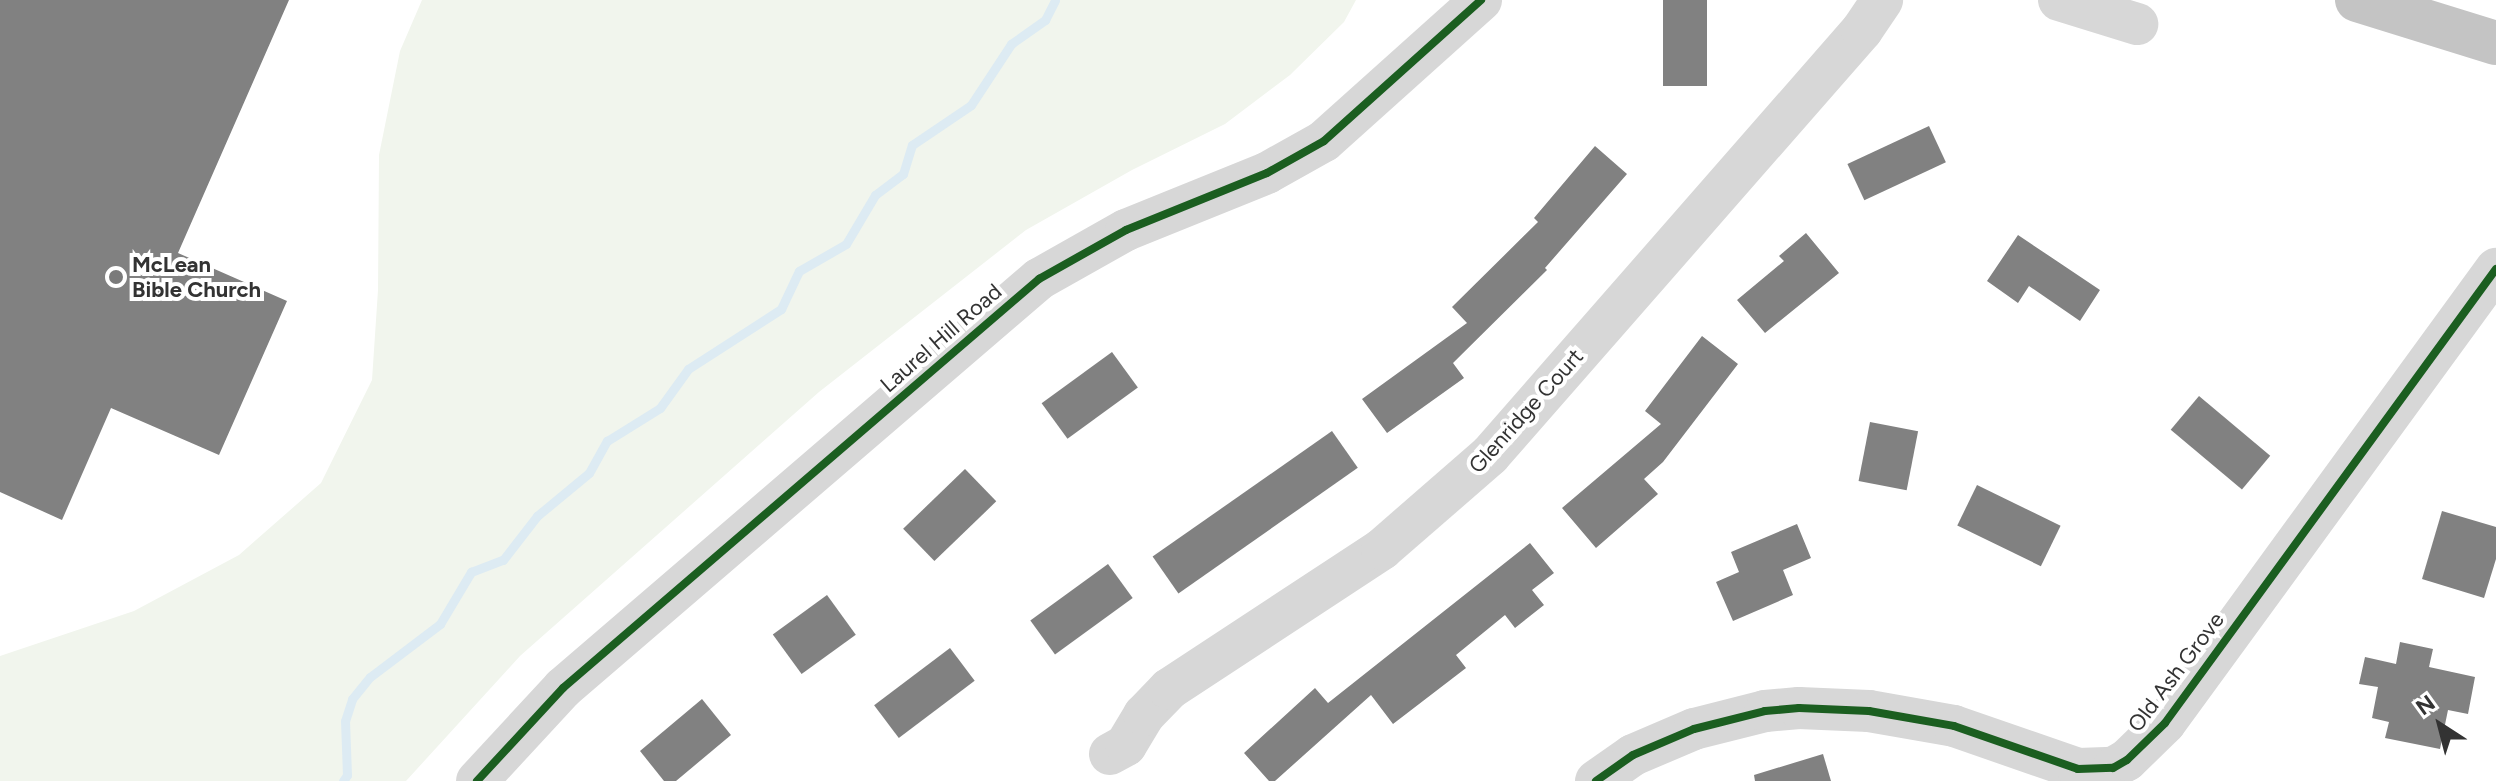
<!DOCTYPE html>
<style>
body{margin:0}
#map{position:relative;width:2496px;height:781px;overflow:hidden;background:#fff;font-family:Figtree,sans-serif}
div>[style]{position:absolute}
.green>*{inset:0;background:#f1f5ed}
.stream>*{height:9px;margin:-4.5px;padding:0 4.5px;transform-origin:4.5px;border-radius:4.5px;background:#ddebf3}
.building>*{inset:0;background:#818181;transform-origin:0 0}
.minor>*{height:42px;margin:-21px;padding:0 21px;transform-origin:21px;border-radius:21px;background:#d7d7d7}
.highway>*{height:44px;margin:-22px;padding:0 22px;transform-origin:22px;border-radius:22px;background:#c4c4c4}
.cycleway>*{height:8px;margin:-4px;padding:0 4px;transform-origin:4px;border-radius:4px;background:#1b5e20}
.dots>*{width:22px;height:22px;translate:-50% -50%;box-sizing:border-box;border:4px solid #fff;border-radius:50%}
span{translate:-50% -50%;white-space:nowrap;text-align:center;line-height:1.15;-webkit-text-stroke:8px #fff;paint-order:stroke}
.poi-label{font-size:22px;color:#333;font-weight:700}
.left{translate:0 -50%;text-align:left}
.street-label{font-size:22px;color:#333}
.north{position:absolute;left:2400px;top:685px;width:80px;height:80px;-webkit-text-stroke:6px #fff;paint-order:stroke;rotate:324deg;font-size:22px;font-weight:700;line-height:32px;text-align:center;color:#333}
.north::after{content:'';display:block;margin:auto;width:28px;height:36px;background:#333;clip-path:polygon(50% 0,100% 100%,50% 72%,0 100%)}
</style>
<div id="map">
<div class="green">
<i style="clip-path:polygon(422px 0,1356px 0,1344px 22px,1290px 75px,1225px 124px,1132px 170px,1026px 230px,819px 392px,520px 656px,406px 781px,0 781px,0 656px,134px 611px,239px 555px,321px 483px,372px 380px,378px 290px,379px 155px,400px 51px)"></i>
</div>
<div class="stream">
<i style="left:343px;top:781px;width:7px;rotate:-56deg"></i>
<i style="left:347px;top:775px;width:54px;rotate:-92.1deg"></i>
<i style="left:345px;top:721px;width:23px;rotate:-72deg"></i>
<i style="left:352px;top:699px;width:28px;rotate:-51deg"></i>
<i style="left:370px;top:677px;width:88px;rotate:-37.1deg"></i>
<i style="left:440px;top:624px;width:61px;rotate:-59.2deg"></i>
<i style="left:471px;top:572px;width:34px;rotate:-21deg"></i>
<i style="left:503px;top:560px;width:56px;rotate:-52.3deg"></i>
<i style="left:537px;top:516px;width:67px;rotate:-39.6deg"></i>
<i style="left:589px;top:473px;width:37px;rotate:-61deg"></i>
<i style="left:607px;top:441px;width:62px;rotate:-31.9deg"></i>
<i style="left:660px;top:408px;width:48px;rotate:-54.3deg"></i>
<i style="left:688px;top:369px;width:111px;rotate:-32.8deg"></i>
<i style="left:781px;top:309px;width:42px;rotate:-64.7deg"></i>
<i style="left:799px;top:271px;width:54px;rotate:-29.9deg"></i>
<i style="left:846px;top:244px;width:57px;rotate:-59.4deg"></i>
<i style="left:875px;top:195px;width:35px;rotate:-37deg"></i>
<i style="left:903px;top:174px;width:30px;rotate:-73deg"></i>
<i style="left:912px;top:145px;width:71px;rotate:-34.1deg"></i>
<i style="left:971px;top:105px;width:73px;rotate:-56.7deg"></i>
<i style="left:1011px;top:44px;width:42px;rotate:-35.2deg"></i>
<i style="left:1045px;top:20px;width:22px;rotate:-63deg"></i>
</div>
<div class="building">
<i style="clip-path:polygon(0 0,289px 0,178px 253px,287px 301px,219px 455px,111px 408px,62px 520px,0 492px)"></i>
<i style="left:1663px;top:0;width:44px;height:86px"></i>
<i style="left:1929px;top:126px;width:40px;height:90px;rotate:65deg"></i>
<i style="clip-path:polygon(1595px 146px,1627px 174px,1545px 268px,1547px 270px,1453px 363px,1464px 378px,1387px 433px,1362px 399px,1467px 323px,1452px 307px,1538px 222px,1534px 218px)"></i>
<i style="clip-path:polygon(1806px 233px,1839px 273px,1765px 333px,1737px 300px,1784px 261px,1779px 256px)"></i>
<i style="clip-path:polygon(2018px 235px,2100px 290px,2080px 321px,2029px 286px,2018px 303px,1987px 281px)"></i>
<i style="clip-path:polygon(1702px 336px,1738px 364px,1663px 462px,1644px 479px,1658px 494px,1596px 548px,1562px 508px,1661px 424px,1645px 411px)"></i>
<i style="left:1112px;top:352px;width:44px;height:87px;rotate:54deg"></i>
<i style="left:2199px;top:396px;width:93px;height:44px;rotate:40deg"></i>
<i style="left:1870px;top:422px;width:49px;height:60px;rotate:11deg"></i>
<i style="left:1332px;top:431px;width:45px;height:219px;rotate:55deg"></i>
<i style="left:965px;top:469px;width:45px;height:86px;rotate:46deg"></i>
<i style="left:1977px;top:485px;width:93px;height:45px;rotate:26deg"></i>
<i style="clip-path:polygon(2442px 511px,2496px 527px,2496px 559px,2484px 598px,2422px 579px)"></i>
<i style="clip-path:polygon(1797px 524px,1811px 558px,1783px 570px,1793px 595px,1733px 621px,1716px 582px,1739px 572px,1731px 552px)"></i>
<i style="clip-path:polygon(1530px 543px,1554px 573px,1532px 590px,1544px 605px,1515px 628px,1505px 615px,1456px 655px,1466px 668px,1393px 724px,1371px 695px,1275px 781px,1269px 781px,1244px 753px,1315px 688px,1328px 703px)"></i>
<i style="left:1108px;top:564px;width:42px;height:96px;rotate:54deg"></i>
<i style="left:827px;top:595px;width:49px;height:67px;rotate:54deg"></i>
<i style="clip-path:polygon(2400px 642px,2433px 649px,2429px 667px,2475px 677px,2468px 714px,2448px 710px,2440px 749px,2385px 738px,2389px 722px,2372px 718px,2378px 687px,2359px 684px,2365px 657px,2396px 664px)"></i>
<i style="left:950px;top:648px;width:41px;height:95px;rotate:53deg"></i>
<i style="clip-path:polygon(702px 699px,731px 735px,676px 781px,664px 781px,640px 751px)"></i>
<i style="clip-path:polygon(1823px 754px,1831px 781px,1755px 781px,1754px 775px)"></i>
</div>
<div class="minor">
<i style="left:2059px;top:0;width:82px;rotate:17.1deg"></i>
<i style="left:1110px;top:754px;width:18px;rotate:-29deg"></i>
<i style="left:1126px;top:745px;width:35px;rotate:-59deg"></i>
<i style="left:1144px;top:715px;width:36px;rotate:-46deg"></i>
<i style="left:1169px;top:689px;width:255px;rotate:-33.3deg"></i>
<i style="left:1382px;top:549px;width:143px;rotate:-41deg"></i>
<i style="left:1490px;top:455px;width:565px;rotate:-48.8deg"></i>
<i style="left:1862px;top:30px;width:36px;rotate:-56deg"></i>
<i style="left:477px;top:781px;width:127px;rotate:-47.2deg"></i>
<i style="left:563px;top:688px;width:628px;rotate:-40.67deg"></i>
<i style="left:1039px;top:279px;width:100px;rotate:-29.4deg"></i>
<i style="left:1126px;top:230px;width:152px;rotate:-22deg"></i>
<i style="left:1267px;top:173px;width:65px;rotate:-29.3deg"></i>
<i style="left:1324px;top:141px;width:211px;rotate:-41.9deg"></i>
<i style="left:1596px;top:781px;width:45px;rotate:-35.1deg"></i>
<i style="left:1633px;top:755px;width:66px;rotate:-23.1deg"></i>
<i style="left:1694px;top:729px;width:73px;rotate:-14.2deg"></i>
<i style="left:1765px;top:711px;width:34px;rotate:-5deg"></i>
<i style="left:1799px;top:708px;width:70px;rotate:2.5deg"></i>
<i style="left:1869px;top:711px;width:86px;rotate:10deg"></i>
<i style="left:1954px;top:726px;width:131px;rotate:19.1deg"></i>
<i style="left:2078px;top:769px;width:35px;rotate:-2deg"></i>
<i style="left:2113px;top:768px;width:16px;rotate:-30deg"></i>
<i style="left:2127px;top:760px;width:53px;rotate:-44.2deg"></i>
<i style="left:2165px;top:723px;width:562px;rotate:-53.91deg"></i>
</div>
<div class="highway">
<i style="left:2357px;top:0;width:145px;rotate:17.2deg"></i>
</div>
<div class="cycleway">
<i style="left:477px;top:781px;width:127px;rotate:-47.2deg"></i>
<i style="left:563px;top:688px;width:628px;rotate:-40.67deg"></i>
<i style="left:1039px;top:279px;width:100px;rotate:-29.4deg"></i>
<i style="left:1126px;top:230px;width:152px;rotate:-22deg"></i>
<i style="left:1267px;top:173px;width:65px;rotate:-29.3deg"></i>
<i style="left:1324px;top:141px;width:211px;rotate:-41.9deg"></i>
<i style="left:1596px;top:781px;width:45px;rotate:-35.1deg"></i>
<i style="left:1633px;top:755px;width:66px;rotate:-23.1deg"></i>
<i style="left:1694px;top:729px;width:73px;rotate:-14.2deg"></i>
<i style="left:1765px;top:711px;width:34px;rotate:-5deg"></i>
<i style="left:1799px;top:708px;width:70px;rotate:2.5deg"></i>
<i style="left:1869px;top:711px;width:86px;rotate:10deg"></i>
<i style="left:1954px;top:726px;width:131px;rotate:19.1deg"></i>
<i style="left:2078px;top:769px;width:35px;rotate:-2deg"></i>
<i style="left:2113px;top:768px;width:16px;rotate:-30deg"></i>
<i style="left:2127px;top:760px;width:53px;rotate:-44.2deg"></i>
<i style="left:2165px;top:723px;width:562px;rotate:-53.91deg"></i>
</div>
<div class="dots">
<i style="left:116px;top:277px;background:#7a7a7a"></i>
</div>
<div class="poi-label">
<span class="left" style="left:132px;top:277px">McLean<br>Bible Church</span>
</div>
<div class="street-label">
<span style="left:941px;top:338px;rotate:-41deg">Laurel Hill Road</span>
<span style="left:1526px;top:411px;rotate:-48deg">Glenridge Court</span>
<span style="left:2176px;top:672px;rotate:-53deg">Old Ash Grove</span>
</div>
<div class="north">N</div>
</div>
